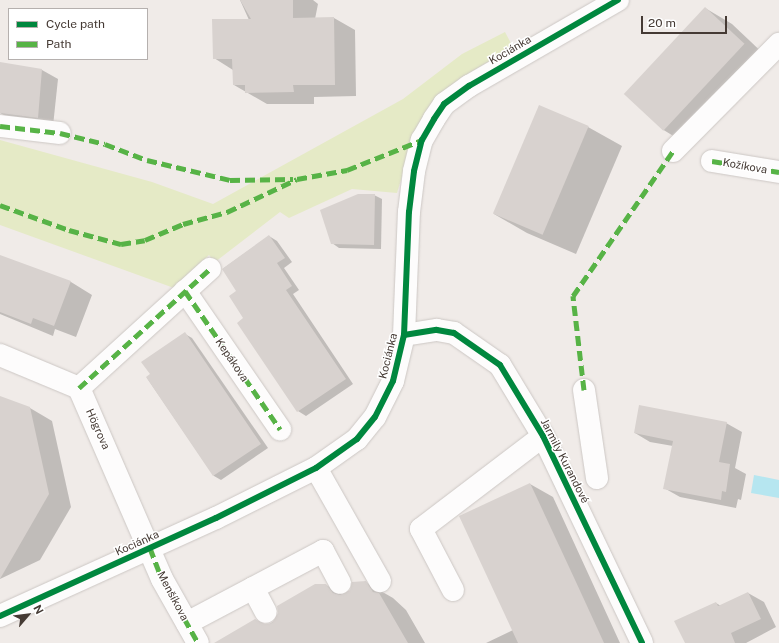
<!DOCTYPE html>
<meta charset="utf-8">
<style>
body{margin:0}
#map{position:relative;width:779px;height:643px;overflow:hidden;background:#f0ebe8;font-family:"Public Sans",sans-serif}
div>[style]{position:absolute}
.green>*{inset:0;background:#e5eac6}
.water>*{inset:0;background:#b6e6f0}
.shadow>*{inset:0;background:#0003}
.building>*{inset:0;background:#d8d2cf;transform-origin:0 0}
.roads{filter:drop-shadow(0 0 1px #ccc7c4) drop-shadow(0 0 1px #ccc7c4)}
.minor>*{height:22px;margin:-11px;padding:0 11px;transform-origin:11px;border-radius:11px;background:#fdfcfc}
.quiet>*{height:5px;margin-top:-2.5px;transform-origin:0;background:repeating-linear-gradient(90deg,#57b346 0 10px,transparent 0 15px)}
.cycleway>*{height:6px;margin:-3px;padding:0 3px;transform-origin:3px;border-radius:3px;background:#00873e}
span{translate:-50% -50%;white-space:nowrap;text-align:center;line-height:1.15;-webkit-text-stroke:3px #fff;paint-order:stroke}
.street-label{font-size:11px;color:#453a34}
.legend{position:absolute;left:8px;top:8px;width:140px;height:52px;box-sizing:border-box;background:#fff;border:1px solid #b5b0ae;margin:0;padding:5px 7px;list-style:none;font-size:12px;color:#453a34}
.legend li{display:flex;align-items:center;gap:8px;height:20px}
.legend b{width:20px;border:1px solid #b5b0ae}
.north{position:absolute;left:8px;top:595px;width:40px;height:40px;-webkit-text-stroke:3px #fff;paint-order:stroke;rotate:62deg;font-size:11px;font-weight:700;line-height:16px;text-align:center;color:#453a34}
.north::after{content:'';display:block;margin:auto;width:14px;height:18px;background:#453a34;clip-path:polygon(50% 0,100% 100%,50% 72%,0 100%)}
.scale{position:absolute;left:641px;top:16px;width:86px;height:18px;box-sizing:border-box;border:2px solid #453a34;border-top:0;padding-left:5px;font-size:12px;line-height:14px;white-space:nowrap;color:#453a34;-webkit-text-stroke:3px #fff;paint-order:stroke}
</style>
<div id="map">
<div class="green">
<i style="clip-path:polygon(505px 32px,513px 47px,458px 80px,440px 98px,414px 137px,397px 193px,352px 189px,289px 218px,280px 212px,215px 262px,209px 255px,174px 288px,0 225px,0 140px,152px 182px,213px 204px,403px 99px,462px 54px)"></i>
</div>
<div class="water">
<i style="clip-path:polygon(754px 475px,779px 480px,779px 498px,751px 493px)"></i>
</div>
<div class="shadow">
<i style="clip-path:polygon(240px 0,313px 0,318px 4px,315px 19px,334px 18px,355px 30px,356px 96px,314px 97px,314px 104px,267px 104px,234px 85px,233px 70px,214px 58px,249px 20px)"></i>
<i style="clip-path:polygon(705px 8px,732px 24px,770px 60px,688px 145px,662px 129px)"></i>
<i style="clip-path:polygon(0 63px,42px 70px,58px 79px,53px 126px,15px 121px,0 113px)"></i>
<i style="clip-path:polygon(588px 127px,622px 146px,576px 254px,527px 233px,494px 214px)"></i>
<i style="clip-path:polygon(374px 195px,382px 199px,381px 249px,339px 248px,332px 243px)"></i>
<i style="clip-path:polygon(269px 236px,277px 241px,292px 262px,284px 268px,299px 290px,293px 294px,353px 384px,306px 416px,298px 411px,244px 319px,238px 291px,224px 268px)"></i>
<i style="clip-path:polygon(0 256px,71px 282px,92px 295px,76px 337px,55px 329px,53px 336px,0 314px)"></i>
<i style="clip-path:polygon(185px 334px,192px 338px,268px 448px,221px 480px,214px 476px,147px 378px)"></i>
<i style="clip-path:polygon(0 397px,30px 408px,52px 421px,71px 507px,40px 560px,0 579px)"></i>
<i style="clip-path:polygon(726px 423px,742px 432px,735px 468px,746px 474px,741px 500px,738px 499px,736px 508px,680px 497px,664px 488px,673px 446px,650px 442px,635px 433px)"></i>
<i style="clip-path:polygon(530px 484px,553px 497px,620px 643px,486px 643px,513px 630px)"></i>
<i style="clip-path:polygon(365px 582px,393px 598px,406px 610px,425px 643px,242px 643px,326px 585px,343px 595px)"></i>
<i style="clip-path:polygon(748px 593px,764px 602px,776px 627px,746px 643px,686px 643px,716px 603px,721px 606px)"></i>
</div>
<div class="building">
<i style="clip-path:polygon(240px 0,293px 0,293px 18px,334px 17px,335px 85px,293px 85px,294px 92px,245px 93px,245px 85px,233px 85px,232px 59px,213px 59px,212px 19px,251px 19px)"></i>
<i style="left:705px;top:7px;width:54px;height:119px;rotate:43deg"></i>
<i style="clip-path:polygon(0 62px,42px 69px,38px 118px,0 113px)"></i>
<i style="left:539px;top:105px;width:54px;height:118px;rotate:23deg"></i>
<i style="clip-path:polygon(358px 194px,375px 194px,374px 245px,331px 244px,320px 210px)"></i>
<i style="clip-path:polygon(269px 235px,285px 258px,277px 263px,292px 286px,286px 290px,346px 379px,297px 412px,237px 323px,243px 318px,229px 296px,236px 291px,222px 269px)"></i>
<i style="clip-path:polygon(0 255px,71px 281px,54px 326px,33px 318px,31px 324px,0 312px)"></i>
<i style="clip-path:polygon(185px 332px,261px 444px,213px 476px,146px 377px,150px 374px,141px 362px)"></i>
<i style="clip-path:polygon(0 396px,30px 407px,49px 494px,0 579px)"></i>
<i style="clip-path:polygon(639px 405px,727px 422px,719px 462px,730px 464px,726px 492px,722px 491px,721px 500px,663px 489px,673px 441px,634px 433px)"></i>
<i style="clip-path:polygon(530px 483px,576px 582px,604px 643px,518px 643px,459px 516px)"></i>
<i style="clip-path:polygon(366px 581px,373px 592px,379px 593px,408px 643px,214px 643px,255px 619px,265px 624px,272px 623px,278px 613px,277px 606px,315px 584px,326px 584px,333px 593px,340px 595px,350px 590px,352px 582px)"></i>
<i style="clip-path:polygon(748px 592px,761px 619px,731px 633px,735px 643px,685px 643px,674px 621px,716px 602px,718px 606px)"></i>
</div>
<div class="roads">
<div class="minor">
<i style="left:0;top:126px;width:60px;rotate:6.7deg"></i>
<i style="left:673px;top:151px;width:151px;rotate:-45.3deg"></i>
<i style="left:712px;top:161px;width:68px;rotate:9.3deg"></i>
<i style="left:185px;top:291px;width:168px;rotate:55.5deg"></i>
<i style="left:404px;top:335px;width:33px;rotate:-9deg"></i>
<i style="left:437px;top:330px;width:17px;rotate:10deg"></i>
<i style="left:454px;top:333px;width:56px;rotate:34.8deg"></i>
<i style="left:500px;top:365px;width:83px;rotate:58.8deg"></i>
<i style="left:543px;top:436px;width:229px;rotate:64.4deg"></i>
<i style="left:0;top:355px;width:86px;rotate:22.7deg"></i>
<i style="left:79px;top:388px;width:208px;rotate:66.5deg"></i>
<i style="left:162px;top:579px;width:73px;rotate:60.6deg"></i>
<i style="left:79px;top:388px;width:177px;rotate:-42.3deg"></i>
<i style="left:584px;top:390px;width:89px;rotate:81.6deg"></i>
<i style="left:316px;top:468px;width:130px;rotate:60.5deg"></i>
<i style="left:253px;top:588px;width:27px;rotate:62deg"></i>
<i style="left:453px;top:590px;width:69px;rotate:-117.7deg"></i>
<i style="left:421px;top:529px;width:153px;rotate:-37.3deg"></i>
<i style="left:0;top:616px;width:237px;rotate:-24.4deg"></i>
<i style="left:216px;top:518px;width:112px;rotate:-26.6deg"></i>
<i style="left:316px;top:468px;width:50px;rotate:-35.3deg"></i>
<i style="left:357px;top:439px;width:28px;rotate:-51deg"></i>
<i style="left:375px;top:417px;width:40px;rotate:-63.4deg"></i>
<i style="left:393px;top:381px;width:47px;rotate:-76.6deg"></i>
<i style="left:404px;top:335px;width:123px;rotate:-87.7deg"></i>
<i style="left:409px;top:212px;width:41px;rotate:-83deg"></i>
<i style="left:414px;top:171px;width:32px;rotate:-76deg"></i>
<i style="left:422px;top:140px;width:24px;rotate:-60deg"></i>
<i style="left:434px;top:119px;width:18px;rotate:-56deg"></i>
<i style="left:444px;top:104px;width:31px;rotate:-36deg"></i>
<i style="left:469px;top:86px;width:172px;rotate:-30deg"></i>
<i style="left:187px;top:623px;width:154px;rotate:-27.9deg"></i>
<i style="left:323px;top:551px;width:36px;rotate:62deg"></i>
</div>
</div>
<div class="quiet">
<i style="left:0;top:126px;width:60px;rotate:6.7deg"></i>
<i style="left:60px;top:133px;width:46px;rotate:13.7deg"></i>
<i style="left:105px;top:144px;width:45px;rotate:20.9deg"></i>
<i style="left:147px;top:160px;width:85px;rotate:13.5deg"></i>
<i style="left:230px;top:180px;width:63px;rotate:-0.9deg"></i>
<i style="left:712px;top:161px;width:68px;rotate:9.3deg"></i>
<i style="left:0;top:205px;width:73px;rotate:19.9deg"></i>
<i style="left:69px;top:230px;width:54px;rotate:15.1deg"></i>
<i style="left:121px;top:244px;width:24px;rotate:-9deg"></i>
<i style="left:145px;top:240px;width:41px;rotate:-22.8deg"></i>
<i style="left:183px;top:224px;width:46px;rotate:-15.3deg"></i>
<i style="left:227px;top:212px;width:77px;rotate:-25.2deg"></i>
<i style="left:297px;top:179px;width:51px;rotate:-10.2deg"></i>
<i style="left:347px;top:170px;width:81px;rotate:-21.8deg"></i>
<i style="left:185px;top:291px;width:168px;rotate:55.5deg"></i>
<i style="left:79px;top:388px;width:177px;rotate:-42.3deg"></i>
<i style="left:584px;top:390px;width:95px;rotate:-96.7deg"></i>
<i style="left:573px;top:296px;width:176px;rotate:-55.4deg"></i>
<i style="left:150px;top:548px;width:33px;rotate:69deg"></i>
<i style="left:162px;top:579px;width:73px;rotate:60.6deg"></i>
</div>
<div class="cycleway">
<i style="left:404px;top:335px;width:33px;rotate:-9deg"></i>
<i style="left:437px;top:330px;width:17px;rotate:10deg"></i>
<i style="left:454px;top:333px;width:56px;rotate:34.8deg"></i>
<i style="left:500px;top:365px;width:83px;rotate:58.8deg"></i>
<i style="left:543px;top:436px;width:229px;rotate:64.4deg"></i>
<i style="left:0;top:616px;width:237px;rotate:-24.4deg"></i>
<i style="left:216px;top:518px;width:112px;rotate:-26.6deg"></i>
<i style="left:316px;top:468px;width:50px;rotate:-35.3deg"></i>
<i style="left:357px;top:439px;width:28px;rotate:-51deg"></i>
<i style="left:375px;top:417px;width:40px;rotate:-63.4deg"></i>
<i style="left:393px;top:381px;width:47px;rotate:-76.6deg"></i>
<i style="left:404px;top:335px;width:123px;rotate:-87.7deg"></i>
<i style="left:409px;top:212px;width:41px;rotate:-83deg"></i>
<i style="left:414px;top:171px;width:32px;rotate:-76deg"></i>
<i style="left:422px;top:140px;width:24px;rotate:-60deg"></i>
<i style="left:434px;top:119px;width:18px;rotate:-56deg"></i>
<i style="left:444px;top:104px;width:31px;rotate:-36deg"></i>
<i style="left:469px;top:86px;width:172px;rotate:-30deg"></i>
</div>
<div class="street-label">
<span style="left:510px;top:50px;rotate:-30deg">Kociánka</span>
<span style="left:745px;top:166px;rotate:10deg">Kožíkova</span>
<span style="left:388px;top:356px;rotate:-76deg">Kociánka</span>
<span style="left:232px;top:360px;rotate:56deg">Kepákova</span>
<span style="left:98px;top:429px;rotate:66deg">Högrova</span>
<span style="left:565px;top:461px;rotate:63deg">Jarmily Kurandové</span>
<span style="left:137px;top:543px;rotate:-24deg">Kociánka</span>
<span style="left:173px;top:596px;rotate:62deg">Menšíkova</span>
</div>
<ul class="legend">
<li><b style="height:5px;background:#00873e"></b>Cycle path</li>
<li><b style="height:5px;background:#57b346"></b>Path</li>
</ul>
<div class="north">N</div>
<div class="scale">20 m</div>
</div>
